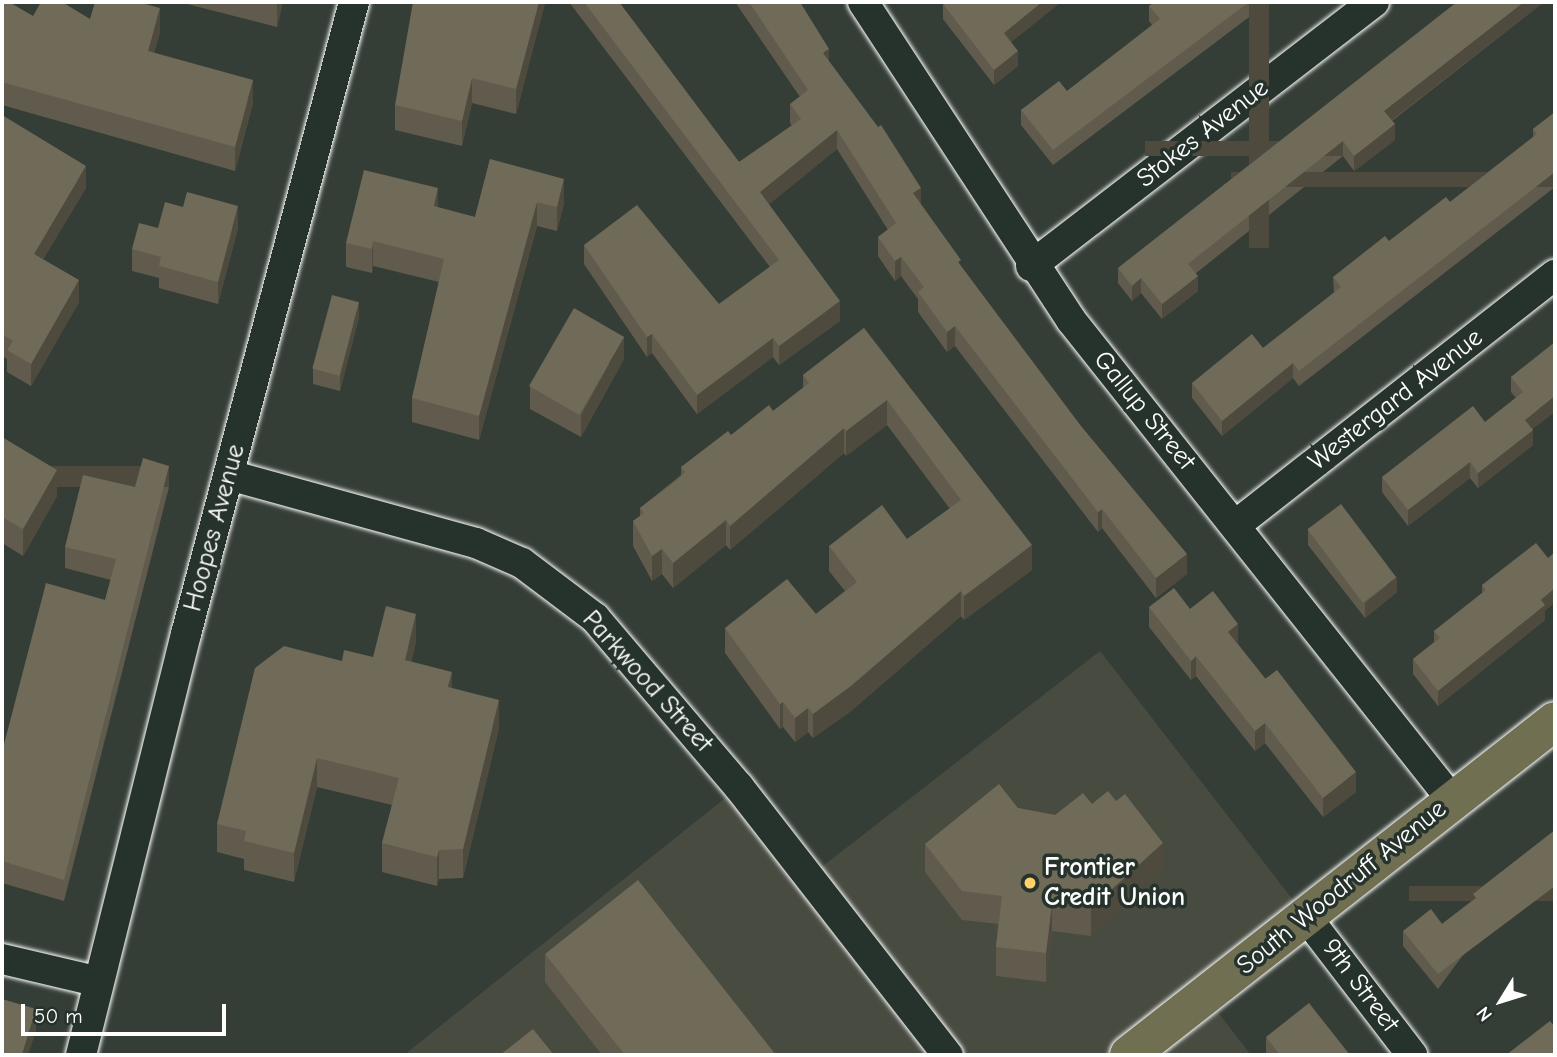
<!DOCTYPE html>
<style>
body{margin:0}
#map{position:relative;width:1557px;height:1057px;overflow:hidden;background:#353e36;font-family:"Comic Neue",sans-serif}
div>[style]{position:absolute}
.built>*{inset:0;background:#474b40}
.roads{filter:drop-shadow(0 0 2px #fff) drop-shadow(0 0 2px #fff)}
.minor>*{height:30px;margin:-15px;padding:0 15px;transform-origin:15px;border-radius:15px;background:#26332d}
.major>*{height:38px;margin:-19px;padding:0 19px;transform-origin:19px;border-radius:19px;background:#706f52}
.wall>*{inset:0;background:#605b4c}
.shaded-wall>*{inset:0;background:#4e4a3e;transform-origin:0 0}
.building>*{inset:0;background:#706a58;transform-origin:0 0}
.dots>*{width:19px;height:19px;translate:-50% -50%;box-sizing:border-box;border:4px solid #26332d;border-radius:50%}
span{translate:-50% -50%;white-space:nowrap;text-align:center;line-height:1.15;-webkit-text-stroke:7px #26332d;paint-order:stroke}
.street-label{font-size:26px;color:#fff}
.poi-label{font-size:26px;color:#fff;font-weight:700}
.left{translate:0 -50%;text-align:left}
.frame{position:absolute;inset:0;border:4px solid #fff;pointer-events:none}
.north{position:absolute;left:1466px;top:966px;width:70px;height:70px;-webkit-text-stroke:5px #26332d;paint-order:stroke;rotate:232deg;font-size:19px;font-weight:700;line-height:28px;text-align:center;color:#fff}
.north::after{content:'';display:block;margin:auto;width:24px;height:32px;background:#fff;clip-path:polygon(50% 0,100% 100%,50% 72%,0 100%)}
.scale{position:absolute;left:21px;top:1004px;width:205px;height:32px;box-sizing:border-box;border:4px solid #fff;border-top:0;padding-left:9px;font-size:21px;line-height:24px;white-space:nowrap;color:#fff;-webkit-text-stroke:5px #26332d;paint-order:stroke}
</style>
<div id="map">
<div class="built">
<i style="clip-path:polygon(1100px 651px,1307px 918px,1206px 997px,1251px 1055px,404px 1055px,739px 787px,810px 876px)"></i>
</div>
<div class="roads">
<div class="minor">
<i style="left:863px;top:2px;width:380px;rotate:56.8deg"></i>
<i style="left:1071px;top:320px;width:613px;rotate:51.56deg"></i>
<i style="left:1031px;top:266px;width:433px;rotate:-37.6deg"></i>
<i style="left:229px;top:475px;width:256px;rotate:15.4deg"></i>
<i style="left:476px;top:543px;width:50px;rotate:23.5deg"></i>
<i style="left:522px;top:563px;width:91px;rotate:37deg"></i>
<i style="left:595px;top:618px;width:222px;rotate:49.6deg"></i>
<i style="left:739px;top:787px;width:340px;rotate:52.1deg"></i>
<i style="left:1237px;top:524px;width:404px;rotate:-38.1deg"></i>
<i style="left:1307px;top:918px;width:173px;rotate:52.5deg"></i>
<i style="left:2px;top:959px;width:97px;rotate:13.2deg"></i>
<i style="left:81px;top:1055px;width:434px;rotate:-76deg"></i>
<i style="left:186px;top:634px;width:654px;rotate:-75.11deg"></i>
</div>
<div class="major">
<i style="left:1129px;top:1055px;width:541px;rotate:-38.1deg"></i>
</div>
</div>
<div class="wall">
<i style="clip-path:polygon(2px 2px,33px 16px,90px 19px,160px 32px,154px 53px,253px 103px,235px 171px,2px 105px)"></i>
<i style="clip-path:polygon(183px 2px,283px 2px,277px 27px,183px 3px)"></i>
<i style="clip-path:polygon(545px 2px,516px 114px,472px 103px,462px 146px,395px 130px,395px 105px)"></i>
<i style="clip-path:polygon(569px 2px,619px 2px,739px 162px,792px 126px,790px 123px,790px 104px,800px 97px,735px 2px,800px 2px,829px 62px,961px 266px,1187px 574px,1156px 598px,1102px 528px,1098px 532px,955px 346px,947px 352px,918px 312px,918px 299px,901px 276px,895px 281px,878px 256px,878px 237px,888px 230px,837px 149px,769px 204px,840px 321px,779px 365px,773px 357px,697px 414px,652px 353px,647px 357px,584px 264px,584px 245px,719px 304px,770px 267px)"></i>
<i style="clip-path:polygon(946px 2px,1061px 2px,1011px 42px,1018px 66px,994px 85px,943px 19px,943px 4px)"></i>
<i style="clip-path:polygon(1154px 2px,1269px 2px,1053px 165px,1021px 125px,1021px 110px,1067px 91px,1152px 25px,1149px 21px,1149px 6px)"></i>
<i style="clip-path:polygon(1457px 2px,1544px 2px,1392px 121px,1395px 140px,1354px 171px,1343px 156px,1195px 274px,1198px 291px,1162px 319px,1141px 293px,1132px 301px,1118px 283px,1118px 268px)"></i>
<i style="clip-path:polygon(1555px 112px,1555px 187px,1299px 386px,1293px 378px,1222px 436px,1192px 398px,1192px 383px,1263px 348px,1334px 293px,1333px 277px,1450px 202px,1533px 137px,1533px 129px)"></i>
<i style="clip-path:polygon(2px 115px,86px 188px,43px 259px,79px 302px,31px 386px,7px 372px,7px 359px,2px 356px)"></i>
<i style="clip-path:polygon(490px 159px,564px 203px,557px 231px,537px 226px,479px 440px,412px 422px,412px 398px,439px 282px,373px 266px,372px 273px,346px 267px,346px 243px,438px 208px,475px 217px)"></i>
<i style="clip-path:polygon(158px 228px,238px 228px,218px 304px,159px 288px,159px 278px,132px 271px,132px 249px)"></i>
<i style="clip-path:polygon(359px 317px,340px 391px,313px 384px,313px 369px)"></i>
<i style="clip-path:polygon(864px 328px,1032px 570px,964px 620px,961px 616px,851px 711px,813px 738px,808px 732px,795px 742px,783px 727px,780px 729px,725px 653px,725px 628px,816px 614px,845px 591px,829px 571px,829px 546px,907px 539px,950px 509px,887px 425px,846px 456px,844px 453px,730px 550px,726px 545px,673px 588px,662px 574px,652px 581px,633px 546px,633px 521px,640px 516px,640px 508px,681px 475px,681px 467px,731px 435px,773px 411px,803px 388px,803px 375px)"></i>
<i style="clip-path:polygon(1555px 342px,1533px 429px,1533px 445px,1478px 488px,1470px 478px,1408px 526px,1382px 492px,1382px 477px,1485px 422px,1516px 398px,1511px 392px,1511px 377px)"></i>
<i style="clip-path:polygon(624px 359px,581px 437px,530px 409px,530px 387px)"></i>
<i style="clip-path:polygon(2px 437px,57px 496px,23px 556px,2px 543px)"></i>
<i style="clip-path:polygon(135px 487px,169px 487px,64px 901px,2px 883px,2px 752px,105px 600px,111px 580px,65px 568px,65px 547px)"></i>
<i style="clip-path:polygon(1308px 530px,1397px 592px,1365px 618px,1308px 545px)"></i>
<i style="clip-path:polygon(1482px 585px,1545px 611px,1545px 620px,1438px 706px,1413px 674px,1413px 659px,1434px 642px,1434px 631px,1482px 593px)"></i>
<i style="clip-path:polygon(1149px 607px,1190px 609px,1238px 643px,1238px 644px,1356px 792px,1323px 817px,1265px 743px,1255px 751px,1196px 676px,1191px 680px,1149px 627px)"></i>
<i style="clip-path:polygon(416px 642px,411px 662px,452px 688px,499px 728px,463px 878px,439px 879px,437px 886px,382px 872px,382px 843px,392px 805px,317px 787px,294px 882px,244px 870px,244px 859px,217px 852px,217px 824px,342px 661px,373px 657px)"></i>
<i style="clip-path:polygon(1092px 804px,1163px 872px,1091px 936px,1052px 931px,1046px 982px,996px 976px,996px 947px,998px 924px,962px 920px,925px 872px,925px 844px,1018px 808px,1055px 815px)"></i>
<i style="clip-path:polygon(1555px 830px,1438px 989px,1403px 946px,1403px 931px,1442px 924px,1473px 900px,1473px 894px)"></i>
<i style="clip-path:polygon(545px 954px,776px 1055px,602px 1055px,545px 982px)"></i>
<i style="clip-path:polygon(1266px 1037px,1350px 1055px,1266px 1055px)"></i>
</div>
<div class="shaded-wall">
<i style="clip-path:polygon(277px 2px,283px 2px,277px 27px)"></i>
<i style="clip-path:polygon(539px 2px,545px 2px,545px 4px,516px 114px,516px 89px)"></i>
<i style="clip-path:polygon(1042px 2px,1061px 2px,1004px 48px,1004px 33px)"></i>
<i style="left:1249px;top:2px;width:20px;height:246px"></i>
<i style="clip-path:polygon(1524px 2px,1544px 2px,1384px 126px,1384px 111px)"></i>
<i style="clip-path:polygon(160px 8px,160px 32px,148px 74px,148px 51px)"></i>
<i style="clip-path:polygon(829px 49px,829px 69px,823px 53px)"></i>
<i style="clip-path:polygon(1018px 51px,1018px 66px,994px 85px,994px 70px)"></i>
<i style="clip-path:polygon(472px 78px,472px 103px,462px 146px,462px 121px)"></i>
<i style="clip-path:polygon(253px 80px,253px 103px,235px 171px,235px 147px)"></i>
<i style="clip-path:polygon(1395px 124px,1395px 140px,1354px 171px,1354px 156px)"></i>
<i style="clip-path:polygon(837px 130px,837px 149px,760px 212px,760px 192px)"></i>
<i style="left:1343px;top:141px;width:15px;height:198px;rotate:90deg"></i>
<i style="clip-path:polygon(86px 166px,86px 188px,34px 275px,34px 254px)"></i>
<i style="left:1555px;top:172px;width:15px;height:324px;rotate:90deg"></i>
<i style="clip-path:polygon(564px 179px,564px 203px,557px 231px,557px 207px)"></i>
<i style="clip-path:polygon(438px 188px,438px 212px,434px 206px)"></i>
<i style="clip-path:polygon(921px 188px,921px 208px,913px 193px)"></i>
<i style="clip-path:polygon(537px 202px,537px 226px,479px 440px,479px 416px)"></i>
<i style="clip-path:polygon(238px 206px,238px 228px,218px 304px,218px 282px)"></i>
<i style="clip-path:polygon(373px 241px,373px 266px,372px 273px,372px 249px)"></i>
<i style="clip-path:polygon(901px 257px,901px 276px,895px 281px,895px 261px)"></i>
<i style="clip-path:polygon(1198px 276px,1198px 291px,1162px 319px,1162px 304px)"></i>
<i style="clip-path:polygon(1141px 278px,1141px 293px,1132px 301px,1132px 286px)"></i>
<i style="clip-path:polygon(79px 280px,79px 302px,31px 386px,31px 364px)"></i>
<i style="clip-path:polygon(840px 301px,840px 321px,779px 365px,779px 346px)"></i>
<i style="clip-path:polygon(359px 302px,359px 317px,340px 391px,340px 376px)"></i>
<i style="clip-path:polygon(955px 326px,955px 346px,947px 352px,947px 332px)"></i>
<i style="clip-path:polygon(652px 334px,652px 353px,647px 357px,647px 337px)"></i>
<i style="clip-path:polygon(624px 337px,624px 359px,581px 437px,581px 415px)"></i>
<i style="clip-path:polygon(773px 338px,773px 357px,697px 414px,697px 395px)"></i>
<i style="clip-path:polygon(1293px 363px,1293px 378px,1222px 436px,1222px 421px)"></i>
<i style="clip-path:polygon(1555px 396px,1555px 412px,1525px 435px,1525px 420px)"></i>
<i style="clip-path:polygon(887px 400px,887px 425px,846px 456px,846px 431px)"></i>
<i style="clip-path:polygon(844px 428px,844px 453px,730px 550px,730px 526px)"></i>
<i style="clip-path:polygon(1533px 430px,1533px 445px,1478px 488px,1478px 473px)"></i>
<i style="clip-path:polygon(1470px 462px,1470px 478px,1408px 526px,1408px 510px)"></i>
<i style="left:169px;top:466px;width:21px;height:427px;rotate:90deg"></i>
<i style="clip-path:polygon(57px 470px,57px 496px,23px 556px,23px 529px)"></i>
<i style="clip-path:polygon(1102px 509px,1102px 528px,1098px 532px,1098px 512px)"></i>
<i style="clip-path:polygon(726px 520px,726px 545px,673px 588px,673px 563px)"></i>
<i style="clip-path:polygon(1032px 545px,1032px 570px,964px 620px,964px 596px)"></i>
<i style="clip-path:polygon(662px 549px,662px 574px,652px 581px,652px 556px)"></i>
<i style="clip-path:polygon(1187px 554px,1187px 574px,1156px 598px,1156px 578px)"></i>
<i style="clip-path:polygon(1397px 577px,1397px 592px,1365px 618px,1365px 603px)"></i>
<i style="clip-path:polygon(1555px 588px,1555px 603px,1545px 611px,1545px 620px,1438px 706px,1438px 691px,1541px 600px)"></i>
<i style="clip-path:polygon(961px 591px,961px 616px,851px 711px,813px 738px,813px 714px)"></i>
<i style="clip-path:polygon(416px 614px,416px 642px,405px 689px,405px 660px)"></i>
<i style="clip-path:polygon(1238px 624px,1238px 643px,1228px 652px,1228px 632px)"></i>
<i style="clip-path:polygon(1196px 656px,1196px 676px,1191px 680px,1191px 661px)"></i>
<i style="clip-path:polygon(452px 672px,452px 700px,448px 687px)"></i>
<i style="clip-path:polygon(499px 700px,499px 728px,463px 878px,463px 849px)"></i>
<i style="clip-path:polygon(783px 702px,783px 727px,780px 729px,780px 704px)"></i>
<i style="clip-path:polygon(808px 708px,808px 732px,795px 742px,795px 718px)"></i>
<i style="clip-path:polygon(1265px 723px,1265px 743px,1255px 751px,1255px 731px)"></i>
<i style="clip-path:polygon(317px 758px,317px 787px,294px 882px,294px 853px)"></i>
<i style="clip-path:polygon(1356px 772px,1356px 792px,1323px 817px,1323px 798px)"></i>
<i style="clip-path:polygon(1163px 843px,1163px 872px,1091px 936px,1091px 908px)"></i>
<i style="clip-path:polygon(439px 850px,439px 879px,437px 886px,437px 857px)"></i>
<i style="left:1555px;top:886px;width:15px;height:146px;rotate:90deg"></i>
<i style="clip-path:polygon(1052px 903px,1052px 931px,1046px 982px,1046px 953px)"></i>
<i style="clip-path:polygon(36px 1009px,36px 1031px,28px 1055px,22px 1055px)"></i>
</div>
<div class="building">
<i style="clip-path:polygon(2px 2px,9px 2px,33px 16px,41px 2px,62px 2px,90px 19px,95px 2px,138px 2px,160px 8px,148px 51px,253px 80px,235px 147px,2px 82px)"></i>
<i style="clip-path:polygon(413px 2px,539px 2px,516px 89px,472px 78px,462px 121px,395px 105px)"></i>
<i style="clip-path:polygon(584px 2px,619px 2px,739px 162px,801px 119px,790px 104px,808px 90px,749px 2px,800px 2px,829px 49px,823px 53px,878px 127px,881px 125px,921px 188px,913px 193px,961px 260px,958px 262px,1081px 426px,1187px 554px,1156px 578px,1102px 509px,1098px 512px,955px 326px,947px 332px,918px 292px,924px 287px,901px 257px,895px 261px,878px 237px,896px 223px,837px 130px,760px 192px,840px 301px,779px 346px,773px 338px,697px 395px,652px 334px,647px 337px,584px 245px,637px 205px,719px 304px,779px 260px)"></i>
<i style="clip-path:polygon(946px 2px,1042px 2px,1004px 33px,1018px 51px,994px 70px,943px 4px)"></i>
<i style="clip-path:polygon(1154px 2px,1249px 2px,1053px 150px,1021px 110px,1059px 81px,1067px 91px,1160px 19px,1149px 6px)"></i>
<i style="clip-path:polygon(1457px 2px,1524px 2px,1384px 111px,1395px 124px,1354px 156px,1343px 141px,1188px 264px,1198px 276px,1162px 304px,1141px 278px,1132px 286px,1118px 268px)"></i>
<i style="clip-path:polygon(1555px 112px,1555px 172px,1299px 371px,1293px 363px,1222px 421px,1192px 383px,1252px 334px,1263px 348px,1341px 287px,1333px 277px,1385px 236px,1389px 241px,1446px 197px,1450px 202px,1537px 134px,1533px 129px)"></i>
<i style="clip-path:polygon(2px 115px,86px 166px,34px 254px,79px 280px,31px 364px,7px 350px,13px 341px,2px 334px)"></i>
<i style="clip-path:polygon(490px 159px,564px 179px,557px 207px,537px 202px,479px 416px,412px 398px,444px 259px,373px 241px,372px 249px,346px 243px,364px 170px,438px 188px,434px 206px,475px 217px)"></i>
<i style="clip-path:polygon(187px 192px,238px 206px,218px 282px,159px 266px,161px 257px,132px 249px,139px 223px,158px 228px,165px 202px,183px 207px)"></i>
<i style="left:332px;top:295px;width:28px;height:76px;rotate:15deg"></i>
<i style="left:574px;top:308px;width:58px;height:90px;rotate:30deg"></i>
<i style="clip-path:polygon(864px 328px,1032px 545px,964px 596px,961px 591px,851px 686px,813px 714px,808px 708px,795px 718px,783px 702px,780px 704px,725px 628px,787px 579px,816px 614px,857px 582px,829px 546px,882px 505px,907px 539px,961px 500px,887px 400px,846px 431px,844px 428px,730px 526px,726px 520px,673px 563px,662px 549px,652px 556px,633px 521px,644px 513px,640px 508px,677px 480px,685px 472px,681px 467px,728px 431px,731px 435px,769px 405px,773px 411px,809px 383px,803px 375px)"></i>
<i style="clip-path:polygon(1555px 342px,1555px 396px,1525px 420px,1533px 430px,1478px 473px,1470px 462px,1408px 510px,1382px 477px,1473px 406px,1485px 422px,1523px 392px,1511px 377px)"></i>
<i style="clip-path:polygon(2px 437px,57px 470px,23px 529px,2px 517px)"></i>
<i style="clip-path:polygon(143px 458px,169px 466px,64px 880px,2px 861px,2px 752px,46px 583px,105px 600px,116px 559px,65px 547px,83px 475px,135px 487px)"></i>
<i style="left:1341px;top:504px;width:92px;height:42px;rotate:53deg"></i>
<i style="clip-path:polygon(1536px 543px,1548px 558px,1555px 552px,1555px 588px,1541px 600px,1545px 605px,1438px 691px,1413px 659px,1440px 638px,1434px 631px,1486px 590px,1482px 585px)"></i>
<i style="clip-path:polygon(1174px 588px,1190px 609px,1213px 591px,1238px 624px,1228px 632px,1265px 679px,1277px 670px,1356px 772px,1323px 798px,1265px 723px,1255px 731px,1196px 656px,1191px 661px,1149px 607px)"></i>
<i style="clip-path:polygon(386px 606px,416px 614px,405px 660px,452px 672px,448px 687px,499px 700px,463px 849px,439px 850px,437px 857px,382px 843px,399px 778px,317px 758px,294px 853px,244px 841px,246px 831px,217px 824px,255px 668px,284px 646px,342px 661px,344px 650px,373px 657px)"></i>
<i style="clip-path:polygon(999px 784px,1018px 808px,1055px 815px,1083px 793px,1092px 804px,1108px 791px,1116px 801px,1125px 794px,1163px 843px,1091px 908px,1052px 903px,1046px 953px,996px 947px,1002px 896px,962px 891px,925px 844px)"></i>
<i style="clip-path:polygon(1555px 830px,1555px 886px,1438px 974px,1403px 931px,1431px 909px,1442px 924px,1476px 898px,1473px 894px)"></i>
<i style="clip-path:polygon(638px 880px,776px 1055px,625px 1055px,545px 954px)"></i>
<i style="clip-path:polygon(2px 999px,36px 1009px,22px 1055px,2px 1055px)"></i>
<i style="clip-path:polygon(1309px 1003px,1350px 1055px,1280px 1055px,1266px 1037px)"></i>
<i style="clip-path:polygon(1550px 1021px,1554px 1026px,1555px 1024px,1555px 1055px,1506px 1055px)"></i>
<i style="clip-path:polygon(533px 1029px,554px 1055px,500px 1055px)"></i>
</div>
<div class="dots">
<i style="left:1030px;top:883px;background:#ffd166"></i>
</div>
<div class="street-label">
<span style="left:1203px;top:134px;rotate:-38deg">Stokes Avenue</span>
<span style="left:1396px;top:400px;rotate:-38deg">Westergard Avenue</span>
<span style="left:1144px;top:411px;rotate:51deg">Gallup Street</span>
<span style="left:215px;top:528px;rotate:-75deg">Hoopes Avenue</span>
<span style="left:647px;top:682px;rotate:48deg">Parkwood Street</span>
<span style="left:1342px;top:888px;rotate:-39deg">South Woodruff Avenue</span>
<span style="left:1360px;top:986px;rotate:53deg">9th Street</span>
</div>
<div class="poi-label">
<span class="left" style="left:1044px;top:883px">Frontier<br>Credit Union</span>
</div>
<div class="frame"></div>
<div class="north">N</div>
<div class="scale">50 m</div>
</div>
